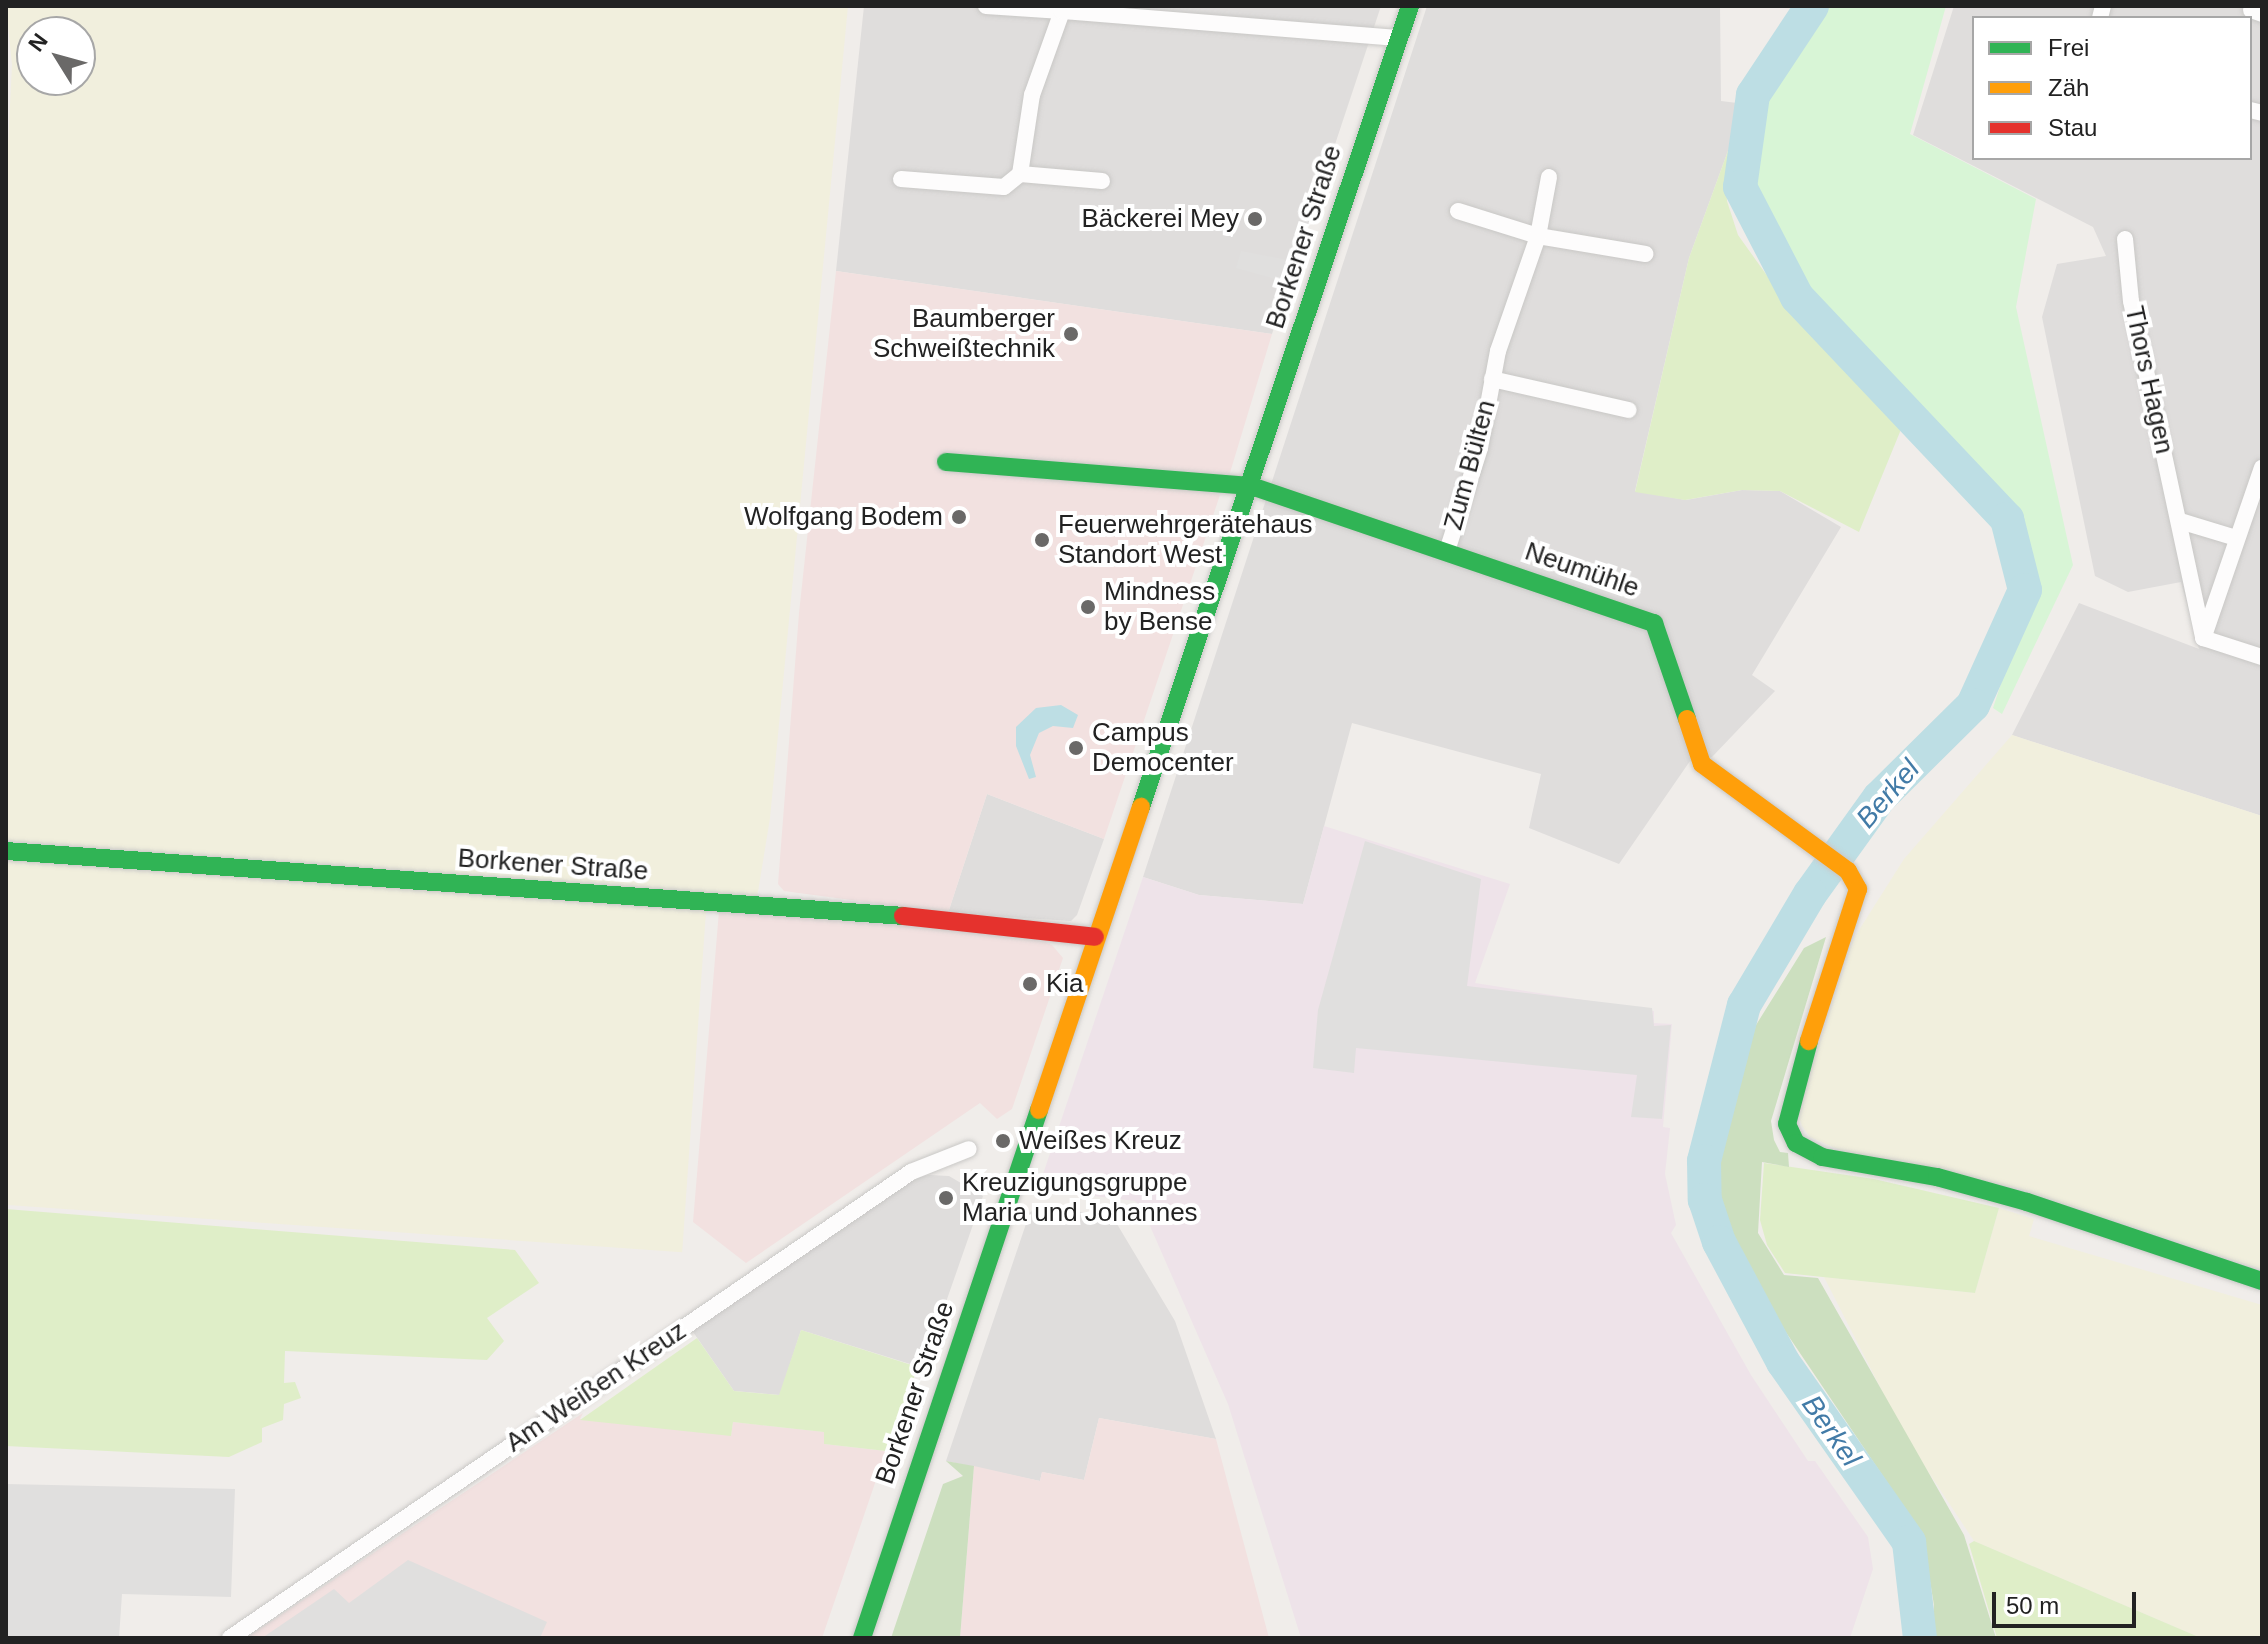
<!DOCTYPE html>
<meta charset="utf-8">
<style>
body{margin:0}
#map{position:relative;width:2268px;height:1644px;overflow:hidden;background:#f0edea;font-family:Helvetica,sans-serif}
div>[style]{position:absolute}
.residential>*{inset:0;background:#dfdddc}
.commercial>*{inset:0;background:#f2e1e0}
.industrial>*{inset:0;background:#eee3e9}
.farmland>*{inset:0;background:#f1efdd;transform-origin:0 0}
.grass>*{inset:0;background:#dfeec8}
.forest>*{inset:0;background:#ccdfbf}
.park>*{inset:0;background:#d8f5d6}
.parking>*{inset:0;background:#e0dfde}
.water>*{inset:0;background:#bddee4}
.river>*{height:34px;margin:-17px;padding:0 17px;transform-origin:17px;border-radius:17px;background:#bddee4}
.roads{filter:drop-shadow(0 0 2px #c9c8c6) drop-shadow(0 0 2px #c9c8c6)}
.street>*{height:16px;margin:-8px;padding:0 8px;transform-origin:8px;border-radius:8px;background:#fdfcfc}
.fast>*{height:18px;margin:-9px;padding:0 9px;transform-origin:9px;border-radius:9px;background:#30b455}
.slow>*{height:18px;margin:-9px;padding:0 9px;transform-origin:9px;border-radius:9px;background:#ff9f0a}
.jam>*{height:18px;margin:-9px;padding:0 9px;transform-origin:9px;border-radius:9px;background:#e5322d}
.dots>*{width:22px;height:22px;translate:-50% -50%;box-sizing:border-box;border:4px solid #fff;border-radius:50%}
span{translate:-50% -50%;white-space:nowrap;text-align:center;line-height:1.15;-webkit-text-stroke:8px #fff;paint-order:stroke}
.poi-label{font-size:26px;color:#222}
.right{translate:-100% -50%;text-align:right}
.left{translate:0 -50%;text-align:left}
.street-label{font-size:26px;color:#222}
.water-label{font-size:28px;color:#427ba7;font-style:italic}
.frame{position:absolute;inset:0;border:8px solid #222;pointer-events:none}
.legend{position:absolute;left:1972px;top:16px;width:280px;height:144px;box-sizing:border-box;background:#fff;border:2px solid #a7a7a7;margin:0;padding:10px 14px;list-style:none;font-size:24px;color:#222}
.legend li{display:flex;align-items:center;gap:16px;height:40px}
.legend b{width:40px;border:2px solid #a7a7a7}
.north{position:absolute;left:16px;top:16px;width:80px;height:80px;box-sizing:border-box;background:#fff;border:2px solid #a7a7a7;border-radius:50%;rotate:307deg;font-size:22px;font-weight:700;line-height:32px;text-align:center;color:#222}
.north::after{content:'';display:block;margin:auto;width:28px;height:36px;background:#6a6968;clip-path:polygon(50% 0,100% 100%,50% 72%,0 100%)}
.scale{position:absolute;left:1992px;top:1592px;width:144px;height:36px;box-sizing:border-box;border:4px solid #222;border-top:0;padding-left:10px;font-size:24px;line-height:28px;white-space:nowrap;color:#222;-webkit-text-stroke:6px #fff;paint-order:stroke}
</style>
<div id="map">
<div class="residential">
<i style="clip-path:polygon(864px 6px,1381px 6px,1272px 334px,836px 271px)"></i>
<i style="clip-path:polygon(1427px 6px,1720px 6px,1721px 101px,1745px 104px,1689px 258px,1635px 491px,1686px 500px,1742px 490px,1780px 491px,1841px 527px,1752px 675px,1775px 691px,1712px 757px,1690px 761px,1619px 864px,1529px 828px,1541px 774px,1352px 723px,1303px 904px,1199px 895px,1143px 877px)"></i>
<i style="clip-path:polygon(evenodd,1954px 6px,2262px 6px,2262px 816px,2012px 735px,2079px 603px,2199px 649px,2181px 582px,2128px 592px,2095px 576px,2042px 317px,2057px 264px,2106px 256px,2093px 227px,1913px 135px,1954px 6px,1974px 18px,2250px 18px,2250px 158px,1974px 158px,1974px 18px)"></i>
<i style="clip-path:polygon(987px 794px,1104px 839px,1077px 915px,1071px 921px,948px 913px)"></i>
<i style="clip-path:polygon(929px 1175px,949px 1176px,983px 1196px,923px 1368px,801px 1330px,780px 1395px,734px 1391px,691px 1329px,911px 1179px)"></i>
<i style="clip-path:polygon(1037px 1209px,1111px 1214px,1175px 1321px,1216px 1439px,1099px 1418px,1084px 1480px,1042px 1472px,1040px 1481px,946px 1461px,1030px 1212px)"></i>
</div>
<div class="commercial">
<i style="clip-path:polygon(836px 271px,1272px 334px,1229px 476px,1166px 480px,1220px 495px,1104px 839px,987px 794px,948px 913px,784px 891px,778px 884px,799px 613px)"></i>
<i style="clip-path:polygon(719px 911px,1029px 936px,1052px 945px,1063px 958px,1012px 1109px,997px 1119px,980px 1103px,746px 1263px,693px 1222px)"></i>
<i style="clip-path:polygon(583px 1413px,580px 1419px,731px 1435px,733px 1422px,825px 1432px,824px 1444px,886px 1451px,822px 1638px,246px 1638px)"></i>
<i style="clip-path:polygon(1099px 1418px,1216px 1439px,1269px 1638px,960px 1638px,974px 1466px,1040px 1481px,1042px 1472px,1084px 1480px)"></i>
</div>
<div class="industrial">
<i style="clip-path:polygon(1324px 826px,1510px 884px,1475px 983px,1654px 1011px,1654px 1023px,1672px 1024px,1663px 1127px,1670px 1128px,1665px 1174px,1676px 1225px,1671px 1233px,1751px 1375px,1808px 1461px,1815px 1461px,1868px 1537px,1873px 1569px,1850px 1638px,1301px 1638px,1228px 1404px,1143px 1210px,1135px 1201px,1038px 1189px,1143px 877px,1199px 895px,1303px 904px)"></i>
</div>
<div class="farmland">
<i style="clip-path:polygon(evenodd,6px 6px,848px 6px,770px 818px,757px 898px,6px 841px,6px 185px,12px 65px,6px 6px,32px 32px,80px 32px,80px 80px,32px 80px,32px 32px)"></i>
<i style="clip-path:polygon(2012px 735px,2262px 816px,2262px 1270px,2017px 1188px,1842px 1151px,1810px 1137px,1802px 1126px,1797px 1112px,1854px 938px,1904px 859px)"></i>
<i style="left:6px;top:858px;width:702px;height:346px;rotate:4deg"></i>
<i style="clip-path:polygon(1999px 1208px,2034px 1219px,2029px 1236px,2262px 1305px,2262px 1638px,2201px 1638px,1974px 1541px,1906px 1438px,1824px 1277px,1975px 1293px)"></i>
</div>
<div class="grass">
<i style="clip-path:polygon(1745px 104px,1726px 168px,1727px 201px,1738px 235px,1798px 319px,1902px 427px,1859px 532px,1780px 491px,1742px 490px,1685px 500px,1635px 492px,1689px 258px)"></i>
<i style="clip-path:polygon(1764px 1163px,1874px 1179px,1999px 1208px,1975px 1293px,1785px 1273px,1767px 1245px,1760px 1220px)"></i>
<i style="clip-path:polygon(6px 1209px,515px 1250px,539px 1283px,487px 1318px,504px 1341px,487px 1360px,285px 1351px,284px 1383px,295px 1382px,301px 1398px,284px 1404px,283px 1420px,262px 1428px,262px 1442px,229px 1457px,6px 1446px)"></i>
<i style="clip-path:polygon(801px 1330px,918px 1367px,886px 1451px,824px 1444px,824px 1432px,733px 1422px,731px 1436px,580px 1420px,697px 1338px,734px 1391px,779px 1395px)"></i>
<i style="clip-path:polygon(1974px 1541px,2201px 1638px,1997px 1638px,1969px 1544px)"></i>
</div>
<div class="forest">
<i style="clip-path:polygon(1826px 937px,1771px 1121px,1774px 1140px,1780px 1152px,1788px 1153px,1789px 1167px,1762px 1162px,1758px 1233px,1784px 1275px,1818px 1278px,1964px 1535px,1996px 1638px,1931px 1638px,1934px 1605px,1922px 1534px,1771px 1310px,1736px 1245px,1719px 1195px,1721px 1135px,1756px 1025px,1804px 948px)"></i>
<i style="clip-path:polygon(946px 1461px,974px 1466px,960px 1638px,891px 1638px,943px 1484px,963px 1476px)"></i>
</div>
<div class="park">
<i style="clip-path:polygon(1821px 6px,1946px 6px,1910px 134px,2036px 199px,2016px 307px,2073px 565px,2002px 714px,1993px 708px,2031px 592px,2011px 511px,1804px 294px,1750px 193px,1758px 102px)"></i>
</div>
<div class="parking">
<i style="clip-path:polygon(1241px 251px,1293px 261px,1286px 282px,1236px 268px)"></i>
<i style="clip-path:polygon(1365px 841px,1481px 879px,1467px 986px,1652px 1008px,1654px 1026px,1671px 1025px,1662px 1119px,1631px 1117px,1637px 1075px,1356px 1048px,1354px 1073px,1313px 1068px,1318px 1010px)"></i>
<i style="clip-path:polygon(6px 1484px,235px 1489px,231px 1597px,122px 1594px,119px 1638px,6px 1638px)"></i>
<i style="clip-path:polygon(408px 1560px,547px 1622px,540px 1638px,262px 1638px,334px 1589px,349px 1603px)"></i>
</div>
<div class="water">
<i style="clip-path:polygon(1061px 705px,1078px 715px,1073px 728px,1053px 726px,1039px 733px,1030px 755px,1036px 777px,1029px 779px,1016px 746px,1016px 727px,1036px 708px)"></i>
</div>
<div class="river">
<i style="left:1812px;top:6px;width:107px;rotate:123.5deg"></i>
<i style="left:1753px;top:95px;width:93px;rotate:98deg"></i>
<i style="left:1740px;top:187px;width:124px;rotate:62.6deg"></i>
<i style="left:1797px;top:297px;width:306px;rotate:46.6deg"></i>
<i style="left:2007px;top:519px;width:73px;rotate:75.8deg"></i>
<i style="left:2025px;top:590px;width:126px;rotate:114.3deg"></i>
<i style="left:1973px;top:705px;width:132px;rotate:135.3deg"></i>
<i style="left:1879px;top:798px;width:118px;rotate:125.7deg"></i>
<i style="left:1810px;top:894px;width:129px;rotate:120.7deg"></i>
<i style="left:1744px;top:1005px;width:161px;rotate:104.4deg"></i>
<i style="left:1704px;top:1161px;width:39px;rotate:89deg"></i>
<i style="left:1705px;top:1200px;width:44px;rotate:71.6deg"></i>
<i style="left:1719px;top:1242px;width:136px;rotate:61.9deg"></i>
<i style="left:1783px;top:1362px;width:220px;rotate:55deg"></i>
<i style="left:1909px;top:1542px;width:97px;rotate:83.5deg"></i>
</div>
<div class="roads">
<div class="street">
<i style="left:986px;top:6px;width:76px;rotate:3.8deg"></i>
<i style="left:1062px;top:11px;width:5px;rotate:-68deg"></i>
<i style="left:2251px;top:10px;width:12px;rotate:20deg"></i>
<i style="left:2100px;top:18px;width:12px;rotate:-76deg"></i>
<i style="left:2250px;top:110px;width:12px;rotate:14deg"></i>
<i style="left:901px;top:179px;width:103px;rotate:4.4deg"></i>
<i style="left:1004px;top:187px;width:21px;rotate:-39deg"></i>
<i style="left:1102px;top:181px;width:82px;rotate:-175.1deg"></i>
<i style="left:1020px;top:174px;width:80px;rotate:-81.4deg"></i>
<i style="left:1032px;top:95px;width:89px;rotate:-70.3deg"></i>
<i style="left:1062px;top:11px;width:338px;rotate:4.6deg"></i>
<i style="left:1458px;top:211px;width:84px;rotate:17.4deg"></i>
<i style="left:1538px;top:236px;width:109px;rotate:9.5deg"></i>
<i style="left:2125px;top:239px;width:62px;rotate:84.5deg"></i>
<i style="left:2131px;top:301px;width:345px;rotate:77.9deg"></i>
<i style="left:1492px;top:379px;width:140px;rotate:12.8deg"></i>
<i style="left:2180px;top:521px;width:59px;rotate:16.9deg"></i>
<i style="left:1447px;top:551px;width:108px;rotate:-72.2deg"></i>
<i style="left:1480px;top:448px;width:99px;rotate:-79.5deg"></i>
<i style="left:1498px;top:351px;width:122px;rotate:-70.8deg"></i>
<i style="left:1538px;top:236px;width:60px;rotate:-79.4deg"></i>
<i style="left:2204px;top:636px;width:178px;rotate:-71deg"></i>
<i style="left:2203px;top:638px;width:62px;rotate:17.9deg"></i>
<i style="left:230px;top:1638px;width:825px;rotate:-34.38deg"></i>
<i style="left:911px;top:1172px;width:62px;rotate:-21.6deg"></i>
</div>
<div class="fast">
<i style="left:946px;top:462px;width:306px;rotate:4.5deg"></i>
<i style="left:1251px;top:486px;width:426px;rotate:18.8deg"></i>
<i style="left:1654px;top:623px;width:102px;rotate:71deg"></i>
<i style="left:1141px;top:807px;width:845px;rotate:-71.44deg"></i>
<i style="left:6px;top:851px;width:899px;rotate:4.14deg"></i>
<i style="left:1809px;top:1041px;width:86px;rotate:104.8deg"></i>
<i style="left:1787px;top:1124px;width:21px;rotate:65deg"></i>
<i style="left:1796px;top:1143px;width:30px;rotate:28deg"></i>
<i style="left:1822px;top:1157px;width:117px;rotate:9.9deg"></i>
<i style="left:1937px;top:1177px;width:93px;rotate:15.5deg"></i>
<i style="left:2027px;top:1202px;width:248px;rotate:18.6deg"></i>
<i style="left:862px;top:1638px;width:557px;rotate:-71.47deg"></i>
</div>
<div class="slow">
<i style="left:1687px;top:719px;width:47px;rotate:71.6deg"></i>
<i style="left:1702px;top:764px;width:181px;rotate:36.2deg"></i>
<i style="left:1848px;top:871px;width:21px;rotate:61deg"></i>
<i style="left:1858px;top:889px;width:160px;rotate:107.9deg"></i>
<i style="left:1039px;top:1110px;width:320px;rotate:-71.4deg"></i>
</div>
<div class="jam">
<i style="left:903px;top:916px;width:193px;rotate:6.2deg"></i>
</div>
</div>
<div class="dots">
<i style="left:1255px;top:219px;background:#6a6968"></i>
<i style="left:1071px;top:334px;background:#6a6968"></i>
<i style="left:959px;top:517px;background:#6a6968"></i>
<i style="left:1042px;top:540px;background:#6a6968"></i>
<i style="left:1088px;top:607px;background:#6a6968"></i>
<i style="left:1076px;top:748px;background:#6a6968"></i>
<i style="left:1030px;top:984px;background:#6a6968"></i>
<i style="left:1003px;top:1141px;background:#6a6968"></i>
<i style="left:946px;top:1198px;background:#6a6968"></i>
</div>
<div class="poi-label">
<span class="right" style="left:1239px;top:219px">Bäckerei Mey</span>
<span class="right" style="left:1055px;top:334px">Baumberger<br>Schweißtechnik</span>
<span class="right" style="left:943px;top:517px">Wolfgang Bodem</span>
<span class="left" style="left:1058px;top:540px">Feuerwehrgerätehaus<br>Standort West</span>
<span class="left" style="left:1104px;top:607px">Mindness<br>by Bense</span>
<span class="left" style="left:1092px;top:748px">Campus<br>Democenter</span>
<span class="left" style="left:1046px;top:984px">Kia</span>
<span class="left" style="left:1019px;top:1141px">Weißes Kreuz</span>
<span class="left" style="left:962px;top:1198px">Kreuzigungsgruppe<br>Maria und Johannes</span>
</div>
<div class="street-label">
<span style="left:1304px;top:237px;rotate:-72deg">Borkener Straße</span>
<span style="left:2149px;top:380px;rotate:78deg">Thors Hagen</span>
<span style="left:1470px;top:465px;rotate:-75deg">Zum Bülten</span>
<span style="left:1582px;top:570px;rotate:19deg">Neumühle</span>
<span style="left:553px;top:865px;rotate:4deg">Borkener Straße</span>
<span style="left:596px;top:1387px;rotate:-34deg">Am Weißen Kreuz</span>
<span style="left:915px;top:1393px;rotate:-71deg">Borkener Straße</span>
</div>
<div class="water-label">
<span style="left:1888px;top:794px;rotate:-49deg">Berkel</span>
<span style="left:1831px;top:1431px;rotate:55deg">Berkel</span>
</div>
<div class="frame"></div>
<ul class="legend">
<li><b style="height:10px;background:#30b455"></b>Frei</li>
<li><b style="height:10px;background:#ff9f0a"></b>Zäh</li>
<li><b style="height:10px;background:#e5322d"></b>Stau</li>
</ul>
<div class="north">N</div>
<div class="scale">50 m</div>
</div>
